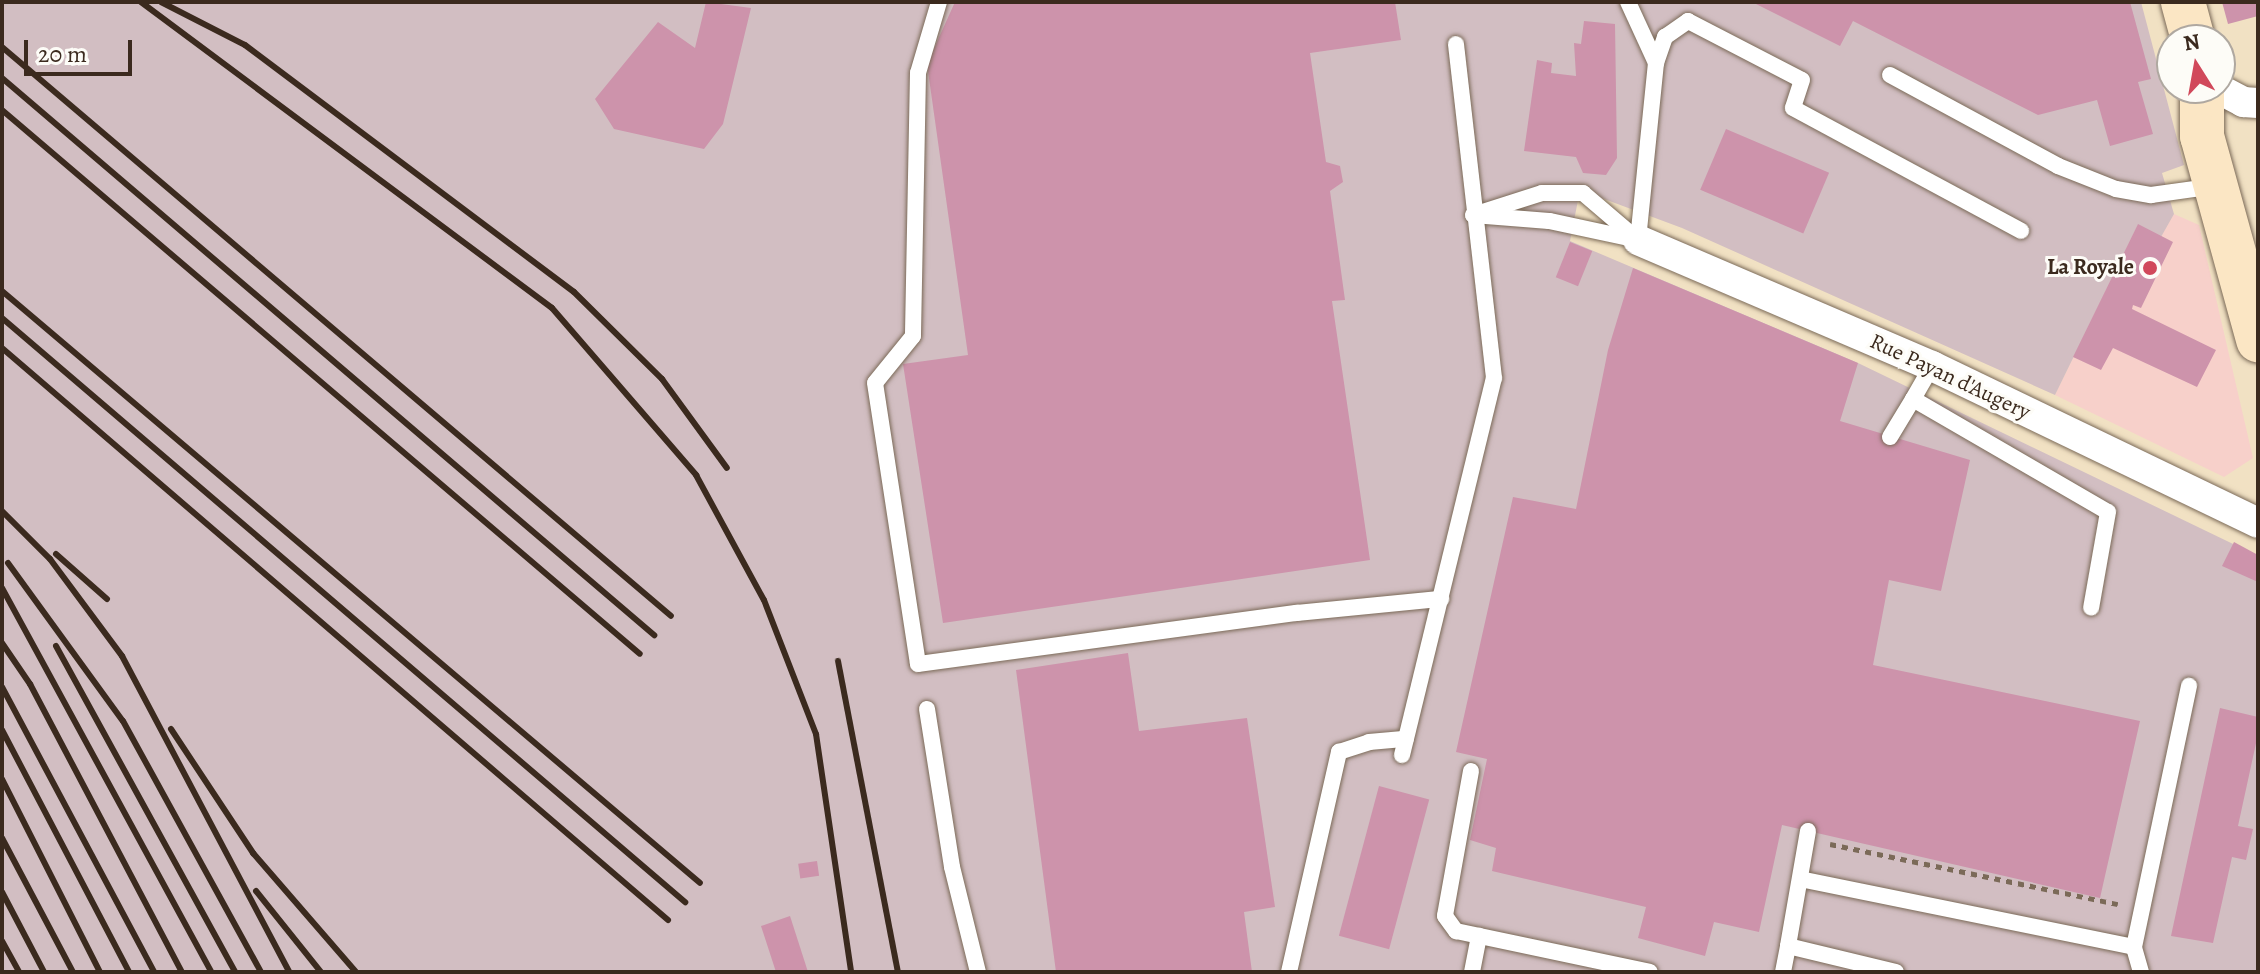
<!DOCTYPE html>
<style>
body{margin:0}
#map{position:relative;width:2260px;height:974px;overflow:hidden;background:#f1e1c3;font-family:Alegreya,serif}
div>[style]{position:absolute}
.built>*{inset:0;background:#f7d0ca}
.industrial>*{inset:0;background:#d2bec2}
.building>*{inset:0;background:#cd93ab;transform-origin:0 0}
.path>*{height:5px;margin-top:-2.5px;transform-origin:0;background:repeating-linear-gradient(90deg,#7b6a58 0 6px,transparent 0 12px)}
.roads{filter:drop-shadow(0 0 2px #7b6a58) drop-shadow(0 0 2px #7b6a58)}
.lane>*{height:16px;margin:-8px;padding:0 8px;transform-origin:8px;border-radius:8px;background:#fff}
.street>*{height:30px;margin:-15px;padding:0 15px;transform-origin:15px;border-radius:15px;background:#fff}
.secondary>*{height:44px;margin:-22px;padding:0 22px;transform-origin:22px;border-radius:22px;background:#fbe6c4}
.rail>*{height:6px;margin:-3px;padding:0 3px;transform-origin:3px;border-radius:3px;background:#3b2a1e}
.dots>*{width:22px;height:22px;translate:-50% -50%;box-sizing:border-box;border:4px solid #fdfcf7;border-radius:50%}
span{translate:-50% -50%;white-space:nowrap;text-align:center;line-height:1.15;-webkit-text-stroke:6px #fdfcf7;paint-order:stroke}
.poi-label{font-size:22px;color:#3b2a1e;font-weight:700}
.right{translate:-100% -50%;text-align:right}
.street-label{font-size:22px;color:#3b2a1e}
.frame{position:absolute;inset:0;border:4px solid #3b2a1e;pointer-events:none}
.north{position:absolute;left:2156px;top:24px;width:80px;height:80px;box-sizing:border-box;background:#fdfcf7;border:2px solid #afa8a0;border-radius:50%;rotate:349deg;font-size:22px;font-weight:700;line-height:32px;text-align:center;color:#3b2a1e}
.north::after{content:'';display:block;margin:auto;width:28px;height:36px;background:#d1495b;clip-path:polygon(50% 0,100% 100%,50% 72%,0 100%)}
.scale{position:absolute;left:24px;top:40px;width:108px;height:36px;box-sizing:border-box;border:4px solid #3b2a1e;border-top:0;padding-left:10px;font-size:24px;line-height:28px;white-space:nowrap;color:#3b2a1e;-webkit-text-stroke:6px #fdfcf7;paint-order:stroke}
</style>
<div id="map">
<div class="built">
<i style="clip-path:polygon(2174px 214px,2199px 225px,2253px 458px,2224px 477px,2055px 395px,2138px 224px,2161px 236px)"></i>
</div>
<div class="industrial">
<i style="clip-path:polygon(2px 2px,2141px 2px,2184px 165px,2162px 173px,2174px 214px,2161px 237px,2138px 225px,2055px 395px,1682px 228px,1580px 190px,1570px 241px,1858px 363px,2258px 556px,2256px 972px,2px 972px)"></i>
</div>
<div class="building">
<i style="clip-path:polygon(706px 2px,751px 8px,723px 124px,704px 149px,614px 129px,595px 99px,658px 22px,695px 48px)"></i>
<i style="clip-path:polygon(955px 2px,1395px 2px,1401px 40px,1310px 53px,1326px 162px,1340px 166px,1343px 182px,1330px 191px,1345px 300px,1332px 301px,1370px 560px,943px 623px,903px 364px,968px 355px,927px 64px)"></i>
<i style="clip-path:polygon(1752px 2px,2130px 2px,2151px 79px,2138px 82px,2153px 134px,2110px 146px,2097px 100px,2038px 115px,1853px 21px,1840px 46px)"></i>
<i style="clip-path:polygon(2222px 2px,2258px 2px,2258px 16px,2228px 24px)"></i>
<i style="clip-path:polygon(1584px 21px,1615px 24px,1617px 158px,1606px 175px,1583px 173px,1576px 157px,1524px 151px,1537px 60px,1552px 63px,1551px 73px,1576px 76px,1574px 43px,1581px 44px)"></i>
<i style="left:1726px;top:129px;width:112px;height:66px;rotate:23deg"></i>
<i style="clip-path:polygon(2138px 224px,2173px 242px,2141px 308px,2133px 305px,2132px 309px,2216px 350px,2197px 387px,2113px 348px,2101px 370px,2073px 357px)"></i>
<i style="left:1570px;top:242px;width:24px;height:38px;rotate:22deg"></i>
<i style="clip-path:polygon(1633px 268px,1858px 363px,1840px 421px,1970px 460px,1941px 591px,1889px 580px,1873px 665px,2140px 721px,2100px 898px,1782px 825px,1759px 932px,1714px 922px,1705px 956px,1638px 938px,1646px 907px,1492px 871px,1496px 848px,1470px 840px,1487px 759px,1456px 752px,1513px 497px,1576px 509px,1608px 350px)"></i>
<i style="clip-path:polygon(2234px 542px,2258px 555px,2258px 582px,2222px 566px)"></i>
<i style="clip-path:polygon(1128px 653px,1139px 731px,1247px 718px,1275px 907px,1244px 912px,1252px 972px,1056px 972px,1016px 670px)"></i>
<i style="clip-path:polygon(2220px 708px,2258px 717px,2258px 734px,2238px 826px,2253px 829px,2246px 860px,2232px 857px,2213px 943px,2171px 936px)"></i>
<i style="left:1379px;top:786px;width:52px;height:155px;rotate:15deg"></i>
<i style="left:817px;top:861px;width:15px;height:19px;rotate:82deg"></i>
<i style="clip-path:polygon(790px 916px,808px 972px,776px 972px,761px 926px)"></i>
</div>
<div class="path">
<i style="left:1830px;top:844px;width:294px;rotate:11.8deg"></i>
</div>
<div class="roads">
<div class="lane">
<i style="left:939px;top:2px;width:74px;rotate:106.5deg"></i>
<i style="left:918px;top:73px;width:263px;rotate:91.1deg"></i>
<i style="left:913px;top:336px;width:60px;rotate:129deg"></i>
<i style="left:875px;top:383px;width:284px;rotate:81.3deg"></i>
<i style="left:918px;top:664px;width:382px;rotate:-7.7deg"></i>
<i style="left:1297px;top:613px;width:145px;rotate:-5.6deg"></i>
<i style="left:1628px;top:2px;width:67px;rotate:65.3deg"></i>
<i style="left:1890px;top:75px;width:191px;rotate:28.4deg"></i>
<i style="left:2058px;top:166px;width:62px;rotate:21.6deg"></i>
<i style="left:2116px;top:189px;width:36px;rotate:10deg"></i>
<i style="left:2151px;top:195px;width:66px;rotate:-7.9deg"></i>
<i style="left:1542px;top:193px;width:41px"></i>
<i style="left:1583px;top:193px;width:72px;rotate:40.5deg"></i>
<i style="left:1638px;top:240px;width:91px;rotate:-167.9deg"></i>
<i style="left:1549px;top:221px;width:76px;rotate:-175.5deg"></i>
<i style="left:1473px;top:215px;width:72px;rotate:-17.7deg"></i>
<i style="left:1638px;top:240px;width:178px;rotate:-84.2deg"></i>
<i style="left:1656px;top:63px;width:28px;rotate:-71deg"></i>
<i style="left:1665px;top:37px;width:28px;rotate:-35deg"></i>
<i style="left:1688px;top:21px;width:128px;rotate:27.4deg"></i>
<i style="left:1802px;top:80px;width:29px;rotate:108deg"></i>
<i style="left:1793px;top:108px;width:259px;rotate:28.3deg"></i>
<i style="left:1932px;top:366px;width:38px;rotate:120deg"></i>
<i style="left:1913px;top:399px;width:225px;rotate:30.1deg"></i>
<i style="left:2108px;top:512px;width:97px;rotate:100deg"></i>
<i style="left:1890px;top:437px;width:44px;rotate:-58.8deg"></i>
<i style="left:927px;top:709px;width:160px;rotate:81deg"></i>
<i style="left:952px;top:867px;width:108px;rotate:76.1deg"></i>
<i style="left:1402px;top:755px;width:388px;rotate:-76.3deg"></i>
<i style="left:1494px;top:378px;width:336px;rotate:-96.5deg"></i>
<i style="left:1471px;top:771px;width:147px;rotate:100.2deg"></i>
<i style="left:1445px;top:916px;width:19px;rotate:54deg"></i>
<i style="left:1456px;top:931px;width:198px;rotate:11.9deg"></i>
<i style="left:1808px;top:831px;width:117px;rotate:99.9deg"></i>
<i style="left:1788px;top:946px;width:111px;rotate:13.5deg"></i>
<i style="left:1800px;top:879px;width:341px;rotate:11.5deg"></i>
<i style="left:1289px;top:972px;width:226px;rotate:-77.2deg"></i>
<i style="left:1339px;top:752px;width:32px;rotate:-18deg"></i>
<i style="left:1369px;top:742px;width:37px;rotate:-5deg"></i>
<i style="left:1472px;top:972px;width:37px;rotate:-79deg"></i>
<i style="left:1783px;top:972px;width:26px;rotate:-79deg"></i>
<i style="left:2141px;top:972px;width:26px;rotate:-106deg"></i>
<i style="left:2134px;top:947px;width:267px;rotate:-78.1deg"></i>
</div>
<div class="street">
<i style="left:2217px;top:88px;width:30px;rotate:28deg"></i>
<i style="left:2243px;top:102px;width:15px;rotate:4deg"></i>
<i style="left:1638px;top:240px;width:320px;rotate:23.2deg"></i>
<i style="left:1932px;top:366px;width:362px;rotate:25.7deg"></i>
</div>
<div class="secondary">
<i style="left:2183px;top:2px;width:39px;rotate:75deg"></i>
<i style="left:2202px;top:88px;width:48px;rotate:90deg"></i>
<i style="left:2202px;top:136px;width:212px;rotate:74.6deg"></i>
</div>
</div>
<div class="rail">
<i style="left:141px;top:2px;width:512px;rotate:36.67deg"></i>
<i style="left:552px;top:308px;width:221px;rotate:49.2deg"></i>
<i style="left:696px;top:475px;width:142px;rotate:61.5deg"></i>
<i style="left:764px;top:600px;width:144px;rotate:68.8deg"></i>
<i style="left:816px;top:734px;width:241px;rotate:81.6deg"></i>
<i style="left:161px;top:2px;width:94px;rotate:27.1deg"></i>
<i style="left:245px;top:45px;width:411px;rotate:36.9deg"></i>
<i style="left:574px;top:292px;width:124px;rotate:44.7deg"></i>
<i style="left:662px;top:379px;width:110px;rotate:53.9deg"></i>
<i style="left:2px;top:47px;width:878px;rotate:40.38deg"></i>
<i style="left:2px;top:78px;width:858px;rotate:40.51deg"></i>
<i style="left:2px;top:110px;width:838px;rotate:40.45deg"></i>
<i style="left:2px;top:291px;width:915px;rotate:40.3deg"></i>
<i style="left:2px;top:318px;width:899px;rotate:40.53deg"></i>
<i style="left:2px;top:348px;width:878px;rotate:40.66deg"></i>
<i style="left:2px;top:511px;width:68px;rotate:45deg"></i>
<i style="left:50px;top:559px;width:121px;rotate:53.4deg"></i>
<i style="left:122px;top:656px;width:357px;rotate:62.1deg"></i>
<i style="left:56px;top:554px;width:68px;rotate:41.4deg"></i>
<i style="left:8px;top:563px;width:195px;rotate:54deg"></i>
<i style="left:123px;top:721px;width:286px;rotate:61.2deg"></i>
<i style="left:2px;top:588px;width:437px;rotate:61.4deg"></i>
<i style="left:2px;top:643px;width:50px;rotate:55.7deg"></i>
<i style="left:30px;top:684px;width:326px;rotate:62.2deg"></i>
<i style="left:56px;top:646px;width:372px;rotate:61.2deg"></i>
<i style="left:838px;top:661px;width:317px;rotate:79.1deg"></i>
<i style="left:2px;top:687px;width:323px;rotate:61.9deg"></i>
<i style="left:171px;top:729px;width:149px;rotate:56.5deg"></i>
<i style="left:253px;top:853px;width:157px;rotate:49.1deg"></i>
<i style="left:2px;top:730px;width:273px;rotate:62.3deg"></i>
<i style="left:2px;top:779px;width:216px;rotate:63.1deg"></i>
<i style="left:2px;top:838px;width:152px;rotate:62.1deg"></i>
<i style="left:256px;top:891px;width:104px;rotate:51.3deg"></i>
<i style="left:2px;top:892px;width:90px;rotate:62.3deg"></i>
<i style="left:2px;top:941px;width:35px;rotate:61deg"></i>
</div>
<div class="dots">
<i style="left:2150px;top:268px;background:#d1495b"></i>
</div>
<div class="poi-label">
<span class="right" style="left:2134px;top:268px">La Royale</span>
</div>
<div class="street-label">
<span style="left:1950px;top:377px;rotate:25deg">Rue Payan d'Augery</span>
</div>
<div class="frame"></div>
<div class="north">N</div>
<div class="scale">20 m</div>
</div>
